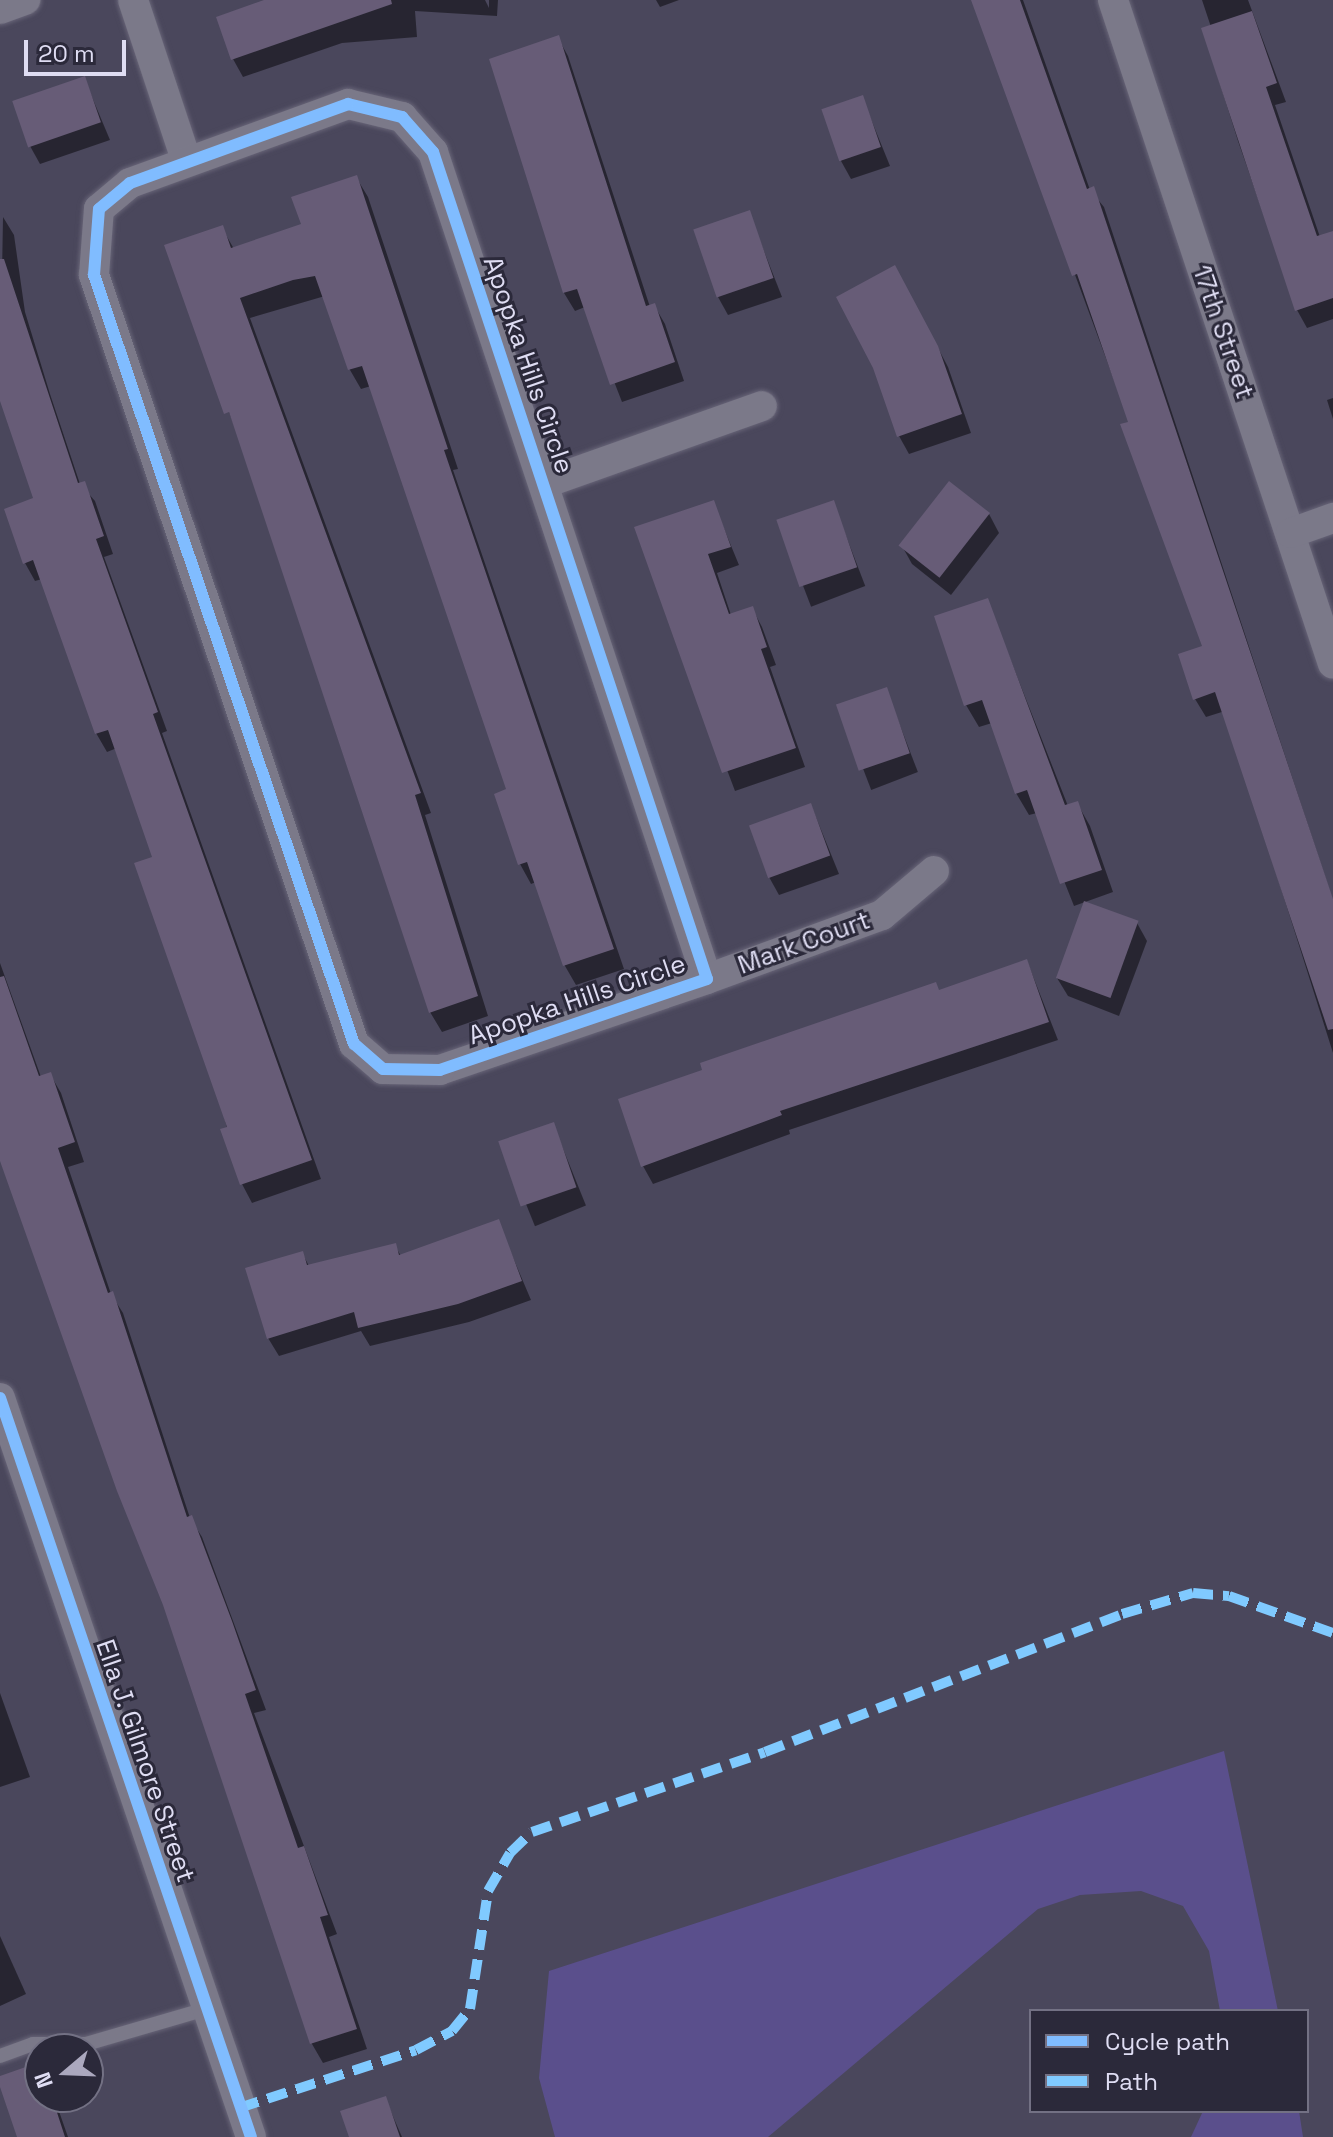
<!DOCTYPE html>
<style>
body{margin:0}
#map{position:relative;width:1333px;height:2137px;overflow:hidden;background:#4a475c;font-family:"Space Grotesk",sans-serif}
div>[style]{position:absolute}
.green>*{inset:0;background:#5a4f8c}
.shadow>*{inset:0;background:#0007;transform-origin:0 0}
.building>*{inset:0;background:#675c77;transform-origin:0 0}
.roads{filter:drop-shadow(0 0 2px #676477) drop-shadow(0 0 2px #676477)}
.lane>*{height:14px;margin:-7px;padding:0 7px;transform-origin:7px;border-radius:7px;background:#7b7989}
.street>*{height:30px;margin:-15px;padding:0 15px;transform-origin:15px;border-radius:15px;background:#7b7989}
.quiet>*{height:10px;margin-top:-5px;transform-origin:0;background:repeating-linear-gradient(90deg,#80caff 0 20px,transparent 0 30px)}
.cycleway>*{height:12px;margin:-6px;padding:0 6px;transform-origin:6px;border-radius:6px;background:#80bcff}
span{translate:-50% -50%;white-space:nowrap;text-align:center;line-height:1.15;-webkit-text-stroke:6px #2b293a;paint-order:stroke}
.street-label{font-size:26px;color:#dfddf3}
.legend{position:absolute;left:1029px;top:2009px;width:280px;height:104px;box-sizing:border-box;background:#2b293a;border:2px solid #737184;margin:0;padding:10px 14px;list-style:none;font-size:24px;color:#dfddf3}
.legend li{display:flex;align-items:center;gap:16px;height:40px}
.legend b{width:40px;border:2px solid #737184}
.north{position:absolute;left:24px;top:2033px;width:80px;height:80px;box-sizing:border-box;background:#2b293a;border:2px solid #737184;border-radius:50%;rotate:251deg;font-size:22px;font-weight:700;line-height:32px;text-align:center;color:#dfddf3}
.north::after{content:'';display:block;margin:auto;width:28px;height:36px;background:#aba8be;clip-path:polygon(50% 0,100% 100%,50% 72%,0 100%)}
.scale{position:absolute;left:24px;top:40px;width:102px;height:36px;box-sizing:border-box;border:4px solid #dfddf3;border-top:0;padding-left:10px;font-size:24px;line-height:28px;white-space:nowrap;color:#dfddf3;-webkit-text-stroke:6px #2b293a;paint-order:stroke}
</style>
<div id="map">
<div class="green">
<i style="clip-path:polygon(1224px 1751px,1278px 2011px,1220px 2011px,1209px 1951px,1183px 1906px,1141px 1891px,1080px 1895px,1038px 1909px,768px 2137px,555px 2137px,539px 2078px,549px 1971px)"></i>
<i style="clip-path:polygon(1203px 2111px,1299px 2111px,1303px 2137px,1191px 2137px)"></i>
</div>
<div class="shadow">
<i style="clip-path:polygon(270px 0,485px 0,489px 8px,489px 0,498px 0,497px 16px,415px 11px,417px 37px,342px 43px,243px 77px,233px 59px)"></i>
<i style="clip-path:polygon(656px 0,679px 0,660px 7px)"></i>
<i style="clip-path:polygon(973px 0,1023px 0,1090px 190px,1104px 207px,1333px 901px,1333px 1053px,1225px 711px,1206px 717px,1195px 699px,1204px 647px,1130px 423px)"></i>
<i style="clip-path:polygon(1202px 0,1248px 0,1286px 102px,1275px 105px,1320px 237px,1333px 236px,1333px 319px,1307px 328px,1297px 310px,1238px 141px,1203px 30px,1211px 27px)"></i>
<i style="clip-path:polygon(558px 38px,568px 56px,650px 307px,654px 305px,665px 324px,684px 381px,622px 402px,585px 307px,575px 311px,564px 293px,492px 60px)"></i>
<i style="clip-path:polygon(84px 78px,110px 140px,40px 164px,30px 146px)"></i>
<i style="clip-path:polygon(862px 97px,890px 166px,851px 179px,841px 161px)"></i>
<i style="clip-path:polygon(356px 177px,368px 197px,458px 469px,453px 470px,624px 969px,576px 985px,565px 966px,536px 882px,531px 884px,520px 864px,509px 790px,371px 386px,361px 389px,350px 370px,325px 296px,250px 318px,431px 813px,425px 815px,488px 1016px,442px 1032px,430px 1012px,237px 433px,167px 247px,222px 228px,234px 249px,303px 225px)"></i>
<i style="clip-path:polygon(749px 213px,782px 297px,728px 315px,718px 297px)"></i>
<i style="clip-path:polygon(3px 217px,14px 235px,25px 312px,50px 394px,80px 484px,95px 501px,113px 554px,104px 557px,167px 731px,162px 733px,321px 1179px,252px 1203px,242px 1184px,155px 858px,117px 748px,107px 752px,96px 733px,42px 579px,35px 581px,25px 563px,36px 500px,0 388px)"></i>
<i style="clip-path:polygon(905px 286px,948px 367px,971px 433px,909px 454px,899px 436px)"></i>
<i style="clip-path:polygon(1333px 398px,1333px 419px,1327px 400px)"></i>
<i style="clip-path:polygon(713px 502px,739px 565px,717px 573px,731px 615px,752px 608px,762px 627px,776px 665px,770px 667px,805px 767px,735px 791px,636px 529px)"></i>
<i style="left:833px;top:502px;width:90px;height:58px;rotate:69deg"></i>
<i style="clip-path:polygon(989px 514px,999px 533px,951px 595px,912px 564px,902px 546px)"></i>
<i style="clip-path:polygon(987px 600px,1068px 806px,1077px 803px,1090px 826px,1113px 892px,1074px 906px,1037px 813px,1029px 815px,1016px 793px,992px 723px,979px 727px,966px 705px)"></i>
<i style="left:886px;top:689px;width:89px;height:50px;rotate:69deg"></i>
<i style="clip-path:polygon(811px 805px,839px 874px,779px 895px,769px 877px)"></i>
<i style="clip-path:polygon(1137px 923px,1147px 941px,1119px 1016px,1068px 996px,1057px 978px)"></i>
<i style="clip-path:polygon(1027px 961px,1058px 1040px,789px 1130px,790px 1134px,653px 1184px,643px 1166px,939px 992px)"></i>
<i style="clip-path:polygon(0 963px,41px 1077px,50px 1074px,61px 1093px,84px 1162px,68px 1167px,111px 1294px,123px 1313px,190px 1518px,202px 1537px,266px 1710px,254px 1713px,337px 1934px,329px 1937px,367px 2049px,323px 2063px,312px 2044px,165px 1604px,0 1158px)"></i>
<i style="left:553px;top:1124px;width:88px;height:55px;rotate:68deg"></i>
<i style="clip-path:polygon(498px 1222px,531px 1300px,469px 1322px,370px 1346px,361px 1331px,279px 1356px,268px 1338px,302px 1253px,309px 1266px,395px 1246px,401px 1256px)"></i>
<i style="clip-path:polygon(0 1693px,30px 1777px,0 1787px)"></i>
<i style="clip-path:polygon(0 1936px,26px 1994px,0 2006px)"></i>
<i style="clip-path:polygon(40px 2067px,40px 2097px,54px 2097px,68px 2137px,19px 2137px,0 2078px)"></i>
<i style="clip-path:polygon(385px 2098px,402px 2137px,351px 2137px)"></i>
</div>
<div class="building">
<i style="clip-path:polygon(264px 0,391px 0,392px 4px,231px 60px,216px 17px)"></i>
<i style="clip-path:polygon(971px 0,1020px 0,1087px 189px,1094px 186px,1333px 899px,1333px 1029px,1328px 1030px,1215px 692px,1193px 700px,1178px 654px,1202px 646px,1120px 424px,1128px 422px,1077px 274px,1072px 276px)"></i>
<i style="clip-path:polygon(1252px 11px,1277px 83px,1266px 87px,1317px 236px,1333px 231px,1333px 298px,1295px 311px,1201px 28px)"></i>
<i style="clip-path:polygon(559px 35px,646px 306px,655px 303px,675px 362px,610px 385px,577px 289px,563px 293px,489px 59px)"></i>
<i style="left:85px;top:76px;width:49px;height:77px;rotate:71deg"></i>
<i style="left:863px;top:95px;width:55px;height:44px;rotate:71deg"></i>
<i style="clip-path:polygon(357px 175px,448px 449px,444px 450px,614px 949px,563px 966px,527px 862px,518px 865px,494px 794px,506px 789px,362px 366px,348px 370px,315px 276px,293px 280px,240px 298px,421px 793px,415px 795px,478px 996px,429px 1013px,229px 412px,224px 414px,164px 245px,223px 225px,231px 248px,301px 224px,291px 197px)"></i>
<i style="left:750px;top:210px;width:72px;height:60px;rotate:71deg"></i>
<i style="clip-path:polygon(0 259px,4px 259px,78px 483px,85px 481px,104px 536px,96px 539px,158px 712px,153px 714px,312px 1160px,240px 1185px,220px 1129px,227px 1127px,134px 863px,152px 857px,108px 730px,95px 734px,33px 560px,23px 564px,4px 509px,33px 498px,0 401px)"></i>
<i style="clip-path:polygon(895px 265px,938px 346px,962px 414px,897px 437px,873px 368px,836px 297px)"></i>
<i style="left:949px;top:481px;width:52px;height:82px;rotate:38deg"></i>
<i style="clip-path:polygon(714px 500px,731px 547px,708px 554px,729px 614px,753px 606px,767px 647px,761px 649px,796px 748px,722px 773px,634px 527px)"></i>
<i style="left:834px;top:500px;width:71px;height:61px;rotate:71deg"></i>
<i style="clip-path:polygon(988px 598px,1065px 805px,1078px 801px,1102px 870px,1060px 884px,1027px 790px,1015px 794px,982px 700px,964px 706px,934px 616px)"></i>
<i style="left:887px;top:687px;width:70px;height:54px;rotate:71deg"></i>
<i style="left:811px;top:803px;width:56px;height:66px;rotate:70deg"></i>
<i style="left:1084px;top:901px;width:58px;height:82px;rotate:20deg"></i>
<i style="clip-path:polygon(1027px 959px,1049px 1022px,780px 1111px,782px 1115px,641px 1167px,618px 1099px,702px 1070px,700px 1063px,936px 982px,939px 990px)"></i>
<i style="clip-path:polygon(4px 976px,39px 1076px,51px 1072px,75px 1142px,58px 1148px,108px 1293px,113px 1291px,187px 1517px,192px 1515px,232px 1621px,256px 1690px,245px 1694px,298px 1848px,304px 1846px,328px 1915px,320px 1917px,357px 2029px,310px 2044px,163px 1605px,117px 1491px,0 1161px,0 977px)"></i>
<i style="left:554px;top:1122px;width:69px;height:59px;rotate:71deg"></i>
<i style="clip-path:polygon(499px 1219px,522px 1281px,458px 1304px,358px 1328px,354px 1312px,267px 1339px,245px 1268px,303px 1251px,307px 1265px,396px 1243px,399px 1255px)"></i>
<i style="clip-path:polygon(40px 2062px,40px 2097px,52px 2097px,65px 2137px,17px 2137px,0 2087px,0 2076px)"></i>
<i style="clip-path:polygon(386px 2096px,400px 2137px,349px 2137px,340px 2111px)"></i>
</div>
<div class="roads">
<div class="lane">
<i style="left:0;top:2056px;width:35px;rotate:-20deg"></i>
<i style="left:33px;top:2044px;width:53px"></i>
<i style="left:86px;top:2044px;width:125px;rotate:-16.3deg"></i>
</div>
<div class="street">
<i style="left:133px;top:0;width:168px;rotate:71.6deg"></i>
<i style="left:1113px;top:0;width:699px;rotate:71.67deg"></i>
<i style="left:0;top:9px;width:27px;rotate:-20deg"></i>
<i style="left:348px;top:104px;width:56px;rotate:13.5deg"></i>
<i style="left:402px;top:117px;width:47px;rotate:48.5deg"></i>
<i style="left:433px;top:152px;width:871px;rotate:71.67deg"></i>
<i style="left:707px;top:979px;width:282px;rotate:161.2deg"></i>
<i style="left:440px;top:1070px;width:57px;rotate:-179deg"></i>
<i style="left:383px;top:1069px;width:38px;rotate:-139deg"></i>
<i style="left:354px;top:1044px;width:812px;rotate:-108.68deg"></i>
<i style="left:94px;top:275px;width:66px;rotate:-85.7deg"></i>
<i style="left:99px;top:209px;width:40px;rotate:-40deg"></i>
<i style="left:130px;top:183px;width:232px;rotate:-19.9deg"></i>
<i style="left:545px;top:483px;width:230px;rotate:-19.5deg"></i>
<i style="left:1291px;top:533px;width:45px;rotate:-19.7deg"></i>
<i style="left:707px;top:979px;width:186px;rotate:-20.1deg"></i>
<i style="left:882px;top:915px;width:68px;rotate:-40.2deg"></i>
<i style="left:0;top:1398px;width:780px;rotate:71.24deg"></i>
</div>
</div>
<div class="quiet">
<i style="left:239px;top:2108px;width:186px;rotate:-18.1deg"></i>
<i style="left:416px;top:2050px;width:41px;rotate:-27.8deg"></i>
<i style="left:452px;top:2031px;width:28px;rotate:-51deg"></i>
<i style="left:470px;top:2009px;width:119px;rotate:-81.3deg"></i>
<i style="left:488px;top:1891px;width:44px;rotate:-59.9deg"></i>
<i style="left:510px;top:1853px;width:30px;rotate:-44deg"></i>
<i style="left:532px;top:1832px;width:246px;rotate:-18.9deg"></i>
<i style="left:765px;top:1752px;width:383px;rotate:-21.1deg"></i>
<i style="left:1122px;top:1614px;width:74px;rotate:-16.5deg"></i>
<i style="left:1193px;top:1593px;width:36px;rotate:5deg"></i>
<i style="left:1229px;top:1596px;width:110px;rotate:19.6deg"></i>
</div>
<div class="cycleway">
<i style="left:348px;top:104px;width:56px;rotate:13.5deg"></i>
<i style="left:402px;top:117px;width:47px;rotate:48.5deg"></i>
<i style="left:433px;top:152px;width:871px;rotate:71.67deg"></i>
<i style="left:707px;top:979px;width:282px;rotate:161.2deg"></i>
<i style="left:440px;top:1070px;width:57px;rotate:-179deg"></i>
<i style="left:383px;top:1069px;width:38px;rotate:-139deg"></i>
<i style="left:354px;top:1044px;width:812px;rotate:-108.68deg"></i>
<i style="left:94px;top:275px;width:66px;rotate:-85.7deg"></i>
<i style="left:99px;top:209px;width:40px;rotate:-40deg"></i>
<i style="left:130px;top:183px;width:232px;rotate:-19.9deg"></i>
<i style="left:0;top:1398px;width:780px;rotate:71.24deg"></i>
</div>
<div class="street-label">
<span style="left:1223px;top:332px;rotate:71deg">17th Street</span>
<span style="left:528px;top:365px;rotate:71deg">Apopka Hills Circle</span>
<span style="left:804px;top:943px;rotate:-20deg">Mark Court</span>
<span style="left:577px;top:1000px;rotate:-19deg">Apopka Hills Circle</span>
<span style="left:145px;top:1761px;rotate:71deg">Ella J. Gilmore Street</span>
</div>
<ul class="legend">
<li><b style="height:10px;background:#80bcff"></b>Cycle path</li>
<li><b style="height:10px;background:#80caff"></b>Path</li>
</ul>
<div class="north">N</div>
<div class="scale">20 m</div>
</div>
